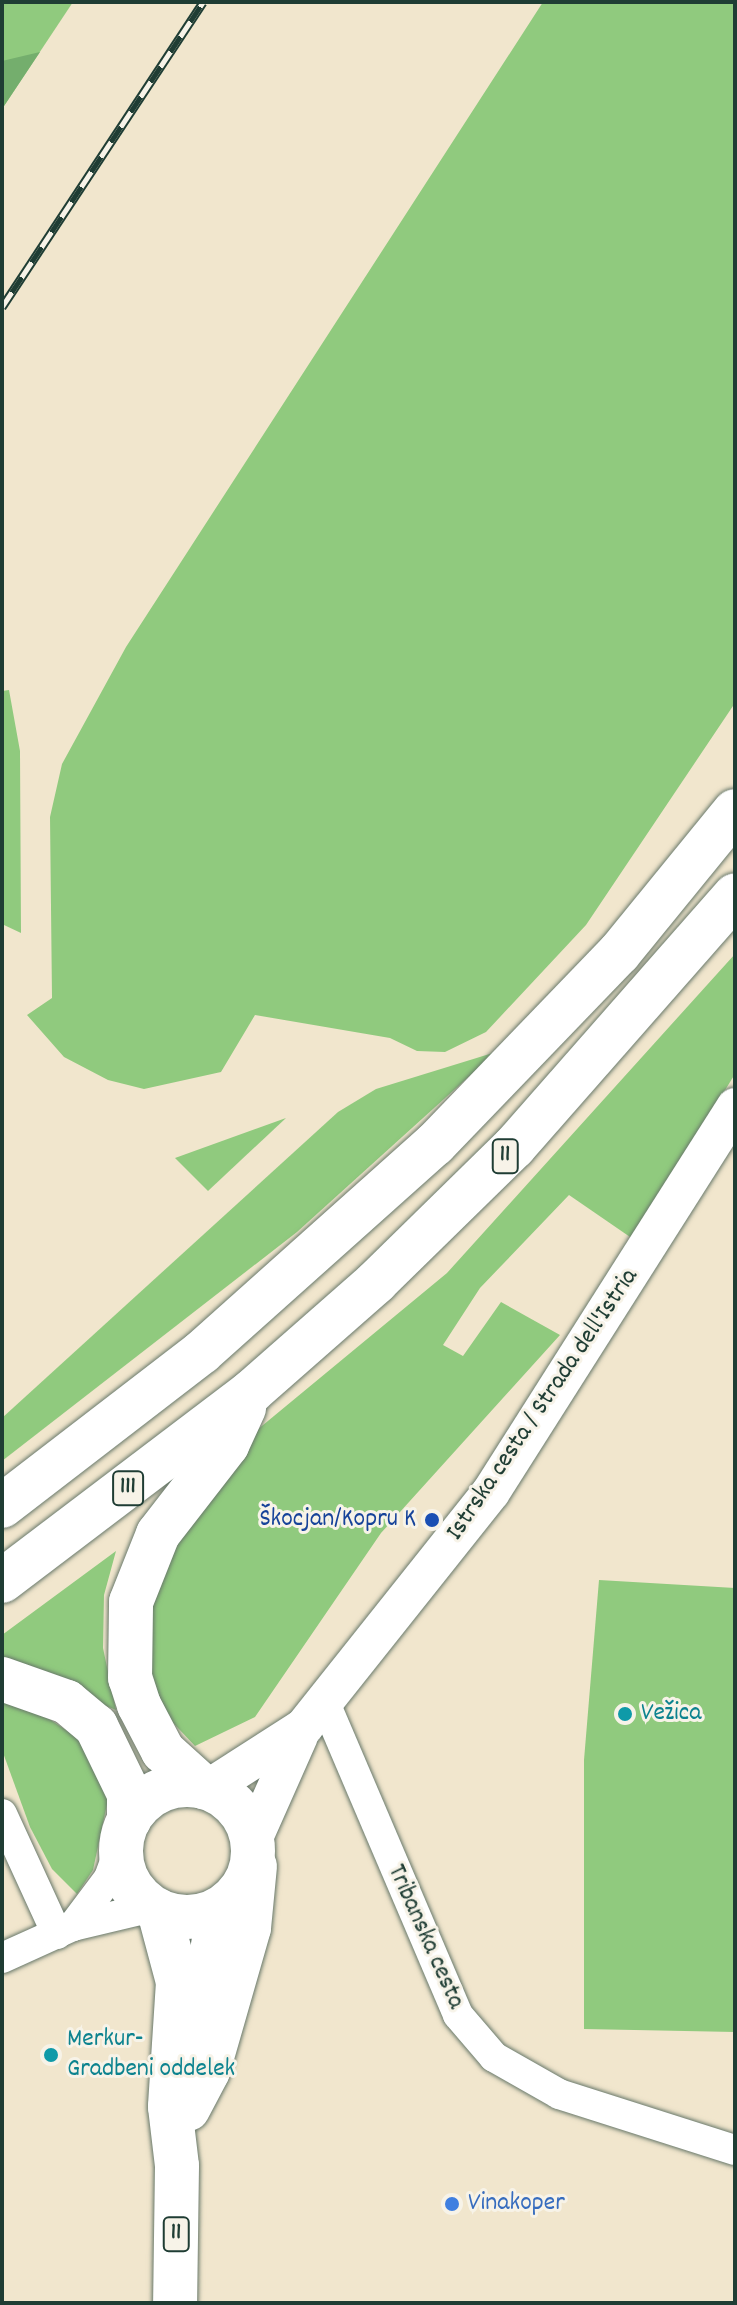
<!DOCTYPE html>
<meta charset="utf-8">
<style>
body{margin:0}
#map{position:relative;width:737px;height:2305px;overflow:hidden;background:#f1e6cd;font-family:Dekko,sans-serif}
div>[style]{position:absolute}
.green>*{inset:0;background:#90ca7e}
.forest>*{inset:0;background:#74ae6d}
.roads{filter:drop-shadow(0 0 2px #68786a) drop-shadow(0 0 2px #68786a)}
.minor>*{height:30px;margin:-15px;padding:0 15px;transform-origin:15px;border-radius:15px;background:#fff}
.tertiary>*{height:38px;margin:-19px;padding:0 19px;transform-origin:19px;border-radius:19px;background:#fff}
.primary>*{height:44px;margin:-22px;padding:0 22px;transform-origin:22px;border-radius:22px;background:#fff}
.primary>.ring{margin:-22px;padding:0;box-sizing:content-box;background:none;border:44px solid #fff;border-radius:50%}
.trunk>*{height:44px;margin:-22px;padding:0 22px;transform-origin:22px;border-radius:22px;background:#fff}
.rail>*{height:9px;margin-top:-4.5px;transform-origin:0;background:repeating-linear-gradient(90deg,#f7f3e8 0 18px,#1f3d34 0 36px);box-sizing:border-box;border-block:2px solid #1f3d34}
.dots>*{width:22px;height:22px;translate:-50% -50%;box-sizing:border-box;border:4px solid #f7f3e8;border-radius:50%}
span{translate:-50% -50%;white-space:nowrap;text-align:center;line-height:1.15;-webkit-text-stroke:6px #f7f3e8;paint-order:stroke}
.shield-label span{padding:2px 6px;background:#f7f3e8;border:2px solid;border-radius:6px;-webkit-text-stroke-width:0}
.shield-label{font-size:24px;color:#1f3d34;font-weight:700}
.street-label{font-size:26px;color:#1f3d34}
.transit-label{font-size:26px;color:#164399}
.right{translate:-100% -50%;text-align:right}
.culture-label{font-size:26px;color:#0d838f}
.left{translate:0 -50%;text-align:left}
.shop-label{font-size:26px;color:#366cbe}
.frame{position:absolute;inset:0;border:4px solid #1f3d34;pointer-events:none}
</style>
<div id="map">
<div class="green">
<i style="clip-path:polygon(2px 2px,73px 2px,2px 109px)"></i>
<i style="clip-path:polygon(543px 2px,735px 2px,735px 703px,586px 925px,486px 1032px,445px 1052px,417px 1051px,390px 1038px,255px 1015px,221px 1072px,144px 1089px,108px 1080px,64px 1057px,27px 1015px,52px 998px,50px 817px,62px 764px,126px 647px)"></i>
<i style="clip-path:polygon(9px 690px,20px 751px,21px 933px,4px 925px,2px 938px,2px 691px)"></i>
<i style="clip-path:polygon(735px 954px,735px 1074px,633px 1239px,569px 1195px,480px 1288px,443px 1345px,463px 1356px,501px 1302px,560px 1335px,381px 1533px,255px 1717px,195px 1746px,161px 1710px,148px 1672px,152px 1578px,239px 1445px,447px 1273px)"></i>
<i style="clip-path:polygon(496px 1052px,297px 1232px,2px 1461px,2px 1418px,338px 1112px,376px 1089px)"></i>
<i style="clip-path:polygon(286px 1118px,208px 1191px,175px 1158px)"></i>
<i style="clip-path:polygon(116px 1551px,104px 1595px,103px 1648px,116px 1710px,2px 1663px,2px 1635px)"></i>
<i style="clip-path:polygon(599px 1580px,735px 1588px,735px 2032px,584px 2029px,584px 1760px)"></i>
<i style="clip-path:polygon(2px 1700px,27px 1704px,79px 1739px,110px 1790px,93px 1870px,77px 1894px,52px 1869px,30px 1827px,2px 1750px)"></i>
</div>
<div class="forest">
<i style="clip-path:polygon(40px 52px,2px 109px,2px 61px)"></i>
</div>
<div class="roads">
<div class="minor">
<i style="left:325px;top:1703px;width:339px;rotate:66.9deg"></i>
<i style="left:458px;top:2015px;width:55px;rotate:49.4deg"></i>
<i style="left:494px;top:2057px;width:75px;rotate:29.6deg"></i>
<i style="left:559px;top:2094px;width:185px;rotate:17.7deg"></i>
<i style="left:2px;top:1814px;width:132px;rotate:65.4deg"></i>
<i style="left:73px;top:1926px;width:60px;rotate:-53.1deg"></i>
<i style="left:109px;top:1878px;width:35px;rotate:-70deg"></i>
<i style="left:2px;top:1958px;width:78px;rotate:-24.3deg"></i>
<i style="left:73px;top:1926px;width:81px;rotate:-13.5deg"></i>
</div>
<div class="tertiary">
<i style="left:209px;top:1788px;width:113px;rotate:-32.7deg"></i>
<i style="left:304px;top:1727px;width:300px;rotate:-51.5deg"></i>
<i style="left:491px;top:1492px;width:456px;rotate:-57.6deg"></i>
<i style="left:252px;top:1842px;width:116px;rotate:-66.1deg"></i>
</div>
<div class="primary">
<i class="ring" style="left:121px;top:1785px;width:88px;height:88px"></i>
<i style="left:159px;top:1911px;width:73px;rotate:75deg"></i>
<i style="left:178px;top:1982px;width:125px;rotate:93.7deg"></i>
<i style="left:170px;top:2107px;width:59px;rotate:83.2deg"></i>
<i style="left:177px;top:2166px;width:137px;rotate:90.8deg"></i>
<i style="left:201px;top:2017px;width:109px;rotate:-80.5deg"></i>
<i style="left:188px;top:2109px;width:43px;rotate:-62.2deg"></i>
<i style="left:208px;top:2071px;width:149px;rotate:-74deg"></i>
<i style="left:249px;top:1928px;width:62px;rotate:-84.5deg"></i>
</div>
<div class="trunk">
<i style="left:2px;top:1506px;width:252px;rotate:-37.6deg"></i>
<i style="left:202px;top:1352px;width:312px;rotate:-41.8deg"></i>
<i style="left:435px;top:1144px;width:265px;rotate:-46.1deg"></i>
<i style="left:619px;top:953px;width:183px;rotate:-50.8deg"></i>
<i style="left:2px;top:1581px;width:313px;rotate:-37.2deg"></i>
<i style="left:251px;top:1392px;width:167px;rotate:-41.3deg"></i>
<i style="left:376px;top:1282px;width:193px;rotate:-44.4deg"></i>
<i style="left:514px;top:1147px;width:335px;rotate:-48.7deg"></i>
<i style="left:2px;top:1679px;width:69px;rotate:19.5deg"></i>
<i style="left:67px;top:1702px;width:38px;rotate:40deg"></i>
<i style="left:96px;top:1726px;width:76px;rotate:64.1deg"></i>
<i style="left:129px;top:1794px;width:26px;rotate:90deg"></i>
<i style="left:203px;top:1787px;width:54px;rotate:-138deg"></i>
<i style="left:163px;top:1751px;width:52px;rotate:-117.6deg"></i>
<i style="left:139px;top:1705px;width:28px;rotate:-108deg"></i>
<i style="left:130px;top:1678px;width:76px;rotate:-89.2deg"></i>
<i style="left:131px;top:1602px;width:73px;rotate:-68.3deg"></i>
<i style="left:158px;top:1534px;width:113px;rotate:-52.2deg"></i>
<i style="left:227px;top:1445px;width:41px;rotate:-65.3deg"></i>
</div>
</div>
<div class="rail">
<i style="left:2px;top:307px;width:365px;rotate:-56.6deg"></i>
</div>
<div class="dots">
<i style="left:432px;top:1520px;background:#1a4fb4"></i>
<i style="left:625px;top:1714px;background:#0f9aa8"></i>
<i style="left:51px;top:2055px;background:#0f9aa8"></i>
<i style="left:452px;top:2204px;background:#3f7fe0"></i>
</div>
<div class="shield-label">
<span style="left:505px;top:1156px">11</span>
<span style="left:128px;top:1488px">111</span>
<span style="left:176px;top:2234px">11</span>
</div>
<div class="street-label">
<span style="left:543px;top:1405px;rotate:-56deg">Istrska cesta / Strada dell'Istria</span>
<span style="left:425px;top:1937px;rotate:66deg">Tribanska cesta</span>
</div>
<div class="transit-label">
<span class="right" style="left:416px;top:1520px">Škocjan/Kopru K</span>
</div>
<div class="culture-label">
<span class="left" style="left:641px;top:1714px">Vežica</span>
<span class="left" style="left:67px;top:2055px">Merkur-<br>Gradbeni oddelek</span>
</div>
<div class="shop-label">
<span class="left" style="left:468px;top:2204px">Vinakoper</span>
</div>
<div class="frame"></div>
</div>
